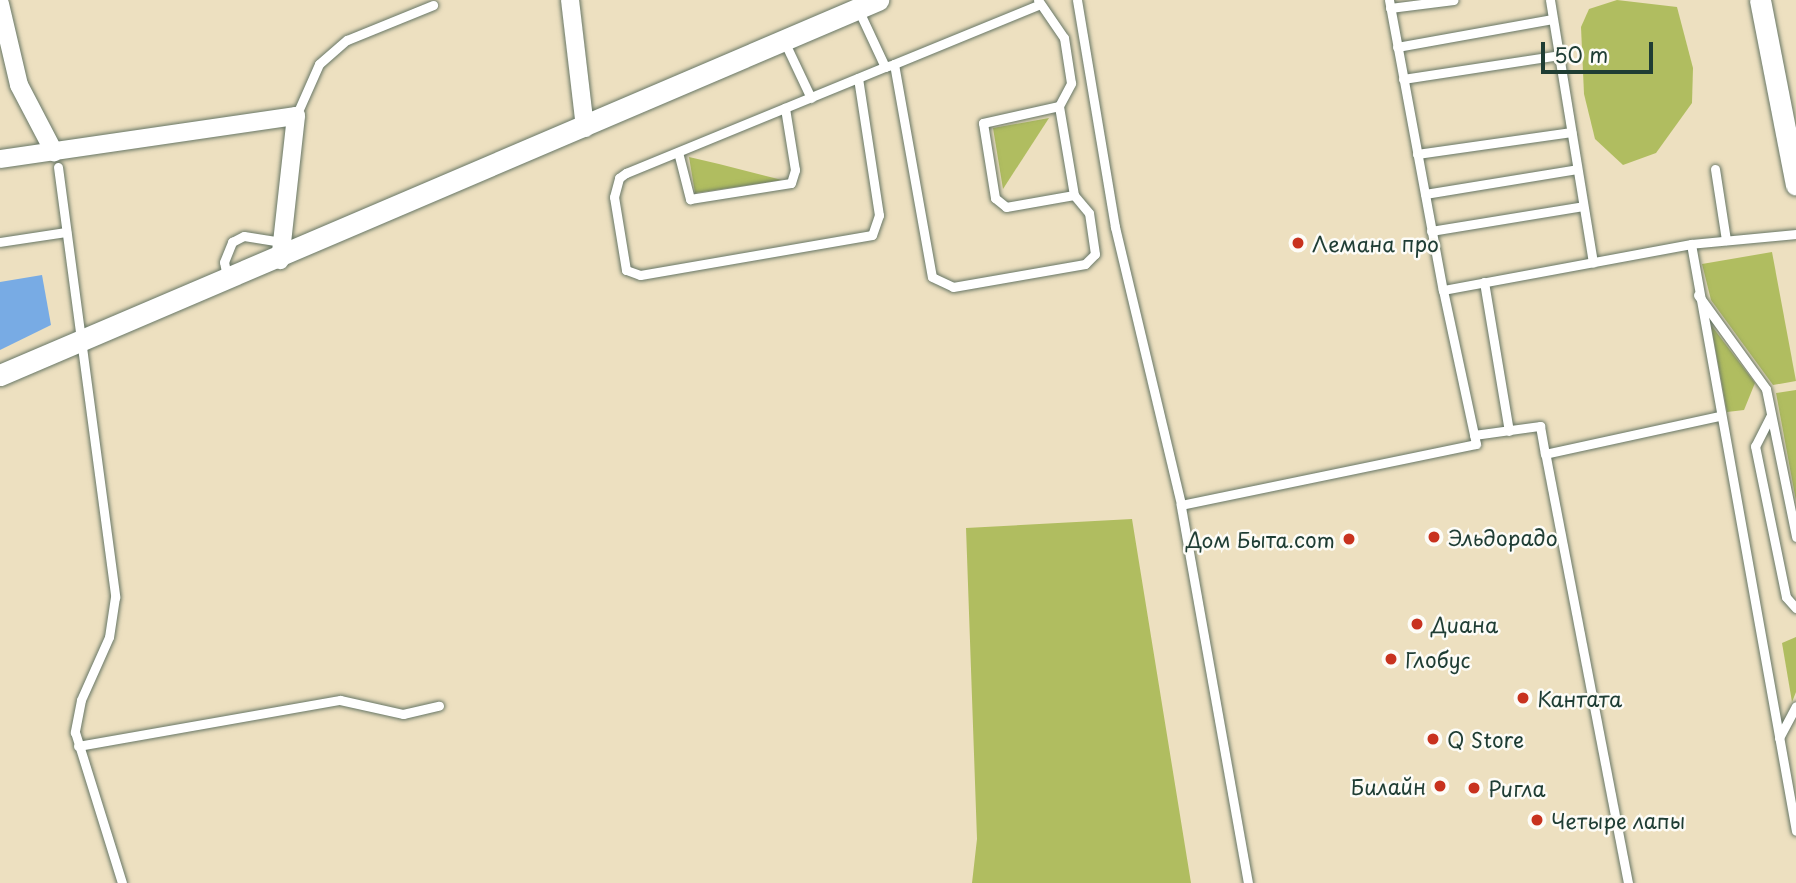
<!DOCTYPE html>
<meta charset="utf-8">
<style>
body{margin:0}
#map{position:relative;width:1796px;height:883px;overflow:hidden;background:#ede0c0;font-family:"Playpen Sans",sans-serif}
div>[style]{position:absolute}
.green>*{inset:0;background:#b0bd60}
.water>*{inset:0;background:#78abe4}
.roads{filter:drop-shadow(0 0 2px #677665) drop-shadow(0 0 2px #677665)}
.service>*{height:9px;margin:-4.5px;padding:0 4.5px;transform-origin:4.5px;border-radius:4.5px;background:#fff}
.minor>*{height:18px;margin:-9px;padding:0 9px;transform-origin:9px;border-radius:9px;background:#fff}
.tertiary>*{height:21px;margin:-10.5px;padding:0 10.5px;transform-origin:10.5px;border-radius:10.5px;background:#fff}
.dots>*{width:19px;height:19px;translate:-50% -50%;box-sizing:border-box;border:4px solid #fdfcf7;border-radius:50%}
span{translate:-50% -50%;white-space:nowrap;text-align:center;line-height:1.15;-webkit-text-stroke:5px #fdfcf7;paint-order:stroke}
.poi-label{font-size:21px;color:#1f3d34}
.left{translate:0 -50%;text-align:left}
.right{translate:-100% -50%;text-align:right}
.scale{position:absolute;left:1541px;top:42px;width:112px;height:32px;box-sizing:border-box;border:4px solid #1f3d34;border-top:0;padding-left:9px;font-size:21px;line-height:24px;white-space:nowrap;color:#1f3d34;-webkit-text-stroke:5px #fdfcf7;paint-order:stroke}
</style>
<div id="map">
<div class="green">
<i style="clip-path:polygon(1617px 0,1677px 7px,1693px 68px,1692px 103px,1656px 153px,1623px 165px,1595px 139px,1584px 94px,1581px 27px,1589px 9px)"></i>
<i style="clip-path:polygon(1049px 118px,1003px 189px,993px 128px)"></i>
<i style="clip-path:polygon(689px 157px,719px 164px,782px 180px,695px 193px)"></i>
<i style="clip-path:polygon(1772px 252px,1796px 381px,1773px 385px,1711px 300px,1702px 264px)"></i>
<i style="clip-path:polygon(1711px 325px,1755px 383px,1744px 410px,1727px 412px)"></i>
<i style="clip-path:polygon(1796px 390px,1796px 501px,1776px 393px)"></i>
<i style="clip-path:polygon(1132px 519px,1191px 883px,972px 883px,977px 839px,966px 528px)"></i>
<i style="clip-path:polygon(1796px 637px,1796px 692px,1792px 702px,1782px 643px)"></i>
</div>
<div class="water">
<i style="clip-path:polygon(42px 275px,51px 325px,0 350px,0 282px)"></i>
</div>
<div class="roads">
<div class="service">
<i style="left:1077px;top:0;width:230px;rotate:80.5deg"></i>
<i style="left:1115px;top:227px;width:286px;rotate:76.6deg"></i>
<i style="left:1389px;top:0;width:295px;rotate:79.5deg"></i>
<i style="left:1550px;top:0;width:266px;rotate:80.7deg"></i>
<i style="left:1390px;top:8px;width:64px;rotate:-7.2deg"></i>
<i style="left:858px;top:9px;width:64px;rotate:65deg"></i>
<i style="left:885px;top:67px;width:9px;rotate:-18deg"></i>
<i style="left:894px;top:64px;width:216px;rotate:79.9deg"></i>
<i style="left:932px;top:277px;width:23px;rotate:25deg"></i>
<i style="left:953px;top:287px;width:134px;rotate:-9.9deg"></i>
<i style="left:1085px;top:264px;width:14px;rotate:-45deg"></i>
<i style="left:1095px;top:254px;width:41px;rotate:-98.3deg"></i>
<i style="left:1089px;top:213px;width:23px;rotate:-130deg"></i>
<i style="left:1074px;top:195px;width:90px;rotate:-99.6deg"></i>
<i style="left:1059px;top:106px;width:26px;rotate:-62deg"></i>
<i style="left:1071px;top:83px;width:46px;rotate:-98.8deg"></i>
<i style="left:1064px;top:38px;width:46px;rotate:-124.4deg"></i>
<i style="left:784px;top:41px;width:63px;rotate:64.7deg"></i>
<i style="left:1397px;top:47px;width:158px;rotate:-10.2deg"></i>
<i style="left:894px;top:64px;width:158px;rotate:-22.3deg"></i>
<i style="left:858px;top:78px;width:139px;rotate:81.3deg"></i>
<i style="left:879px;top:215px;width:21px;rotate:109deg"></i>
<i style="left:872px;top:235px;width:235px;rotate:170.2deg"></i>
<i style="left:640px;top:275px;width:15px;rotate:-160deg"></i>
<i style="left:626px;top:270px;width:74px;rotate:-99.3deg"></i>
<i style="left:614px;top:197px;width:20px;rotate:-75deg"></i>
<i style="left:619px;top:178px;width:9px;rotate:-36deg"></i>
<i style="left:626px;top:173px;width:280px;rotate:-22.3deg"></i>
<i style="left:1403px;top:79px;width:158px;rotate:-8.7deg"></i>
<i style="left:1059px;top:106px;width:78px;rotate:167.4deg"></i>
<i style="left:983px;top:123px;width:76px;rotate:80.9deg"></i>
<i style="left:995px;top:198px;width:14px;rotate:39deg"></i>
<i style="left:1006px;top:207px;width:69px;rotate:-10deg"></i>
<i style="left:296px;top:116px;width:57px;rotate:-66.1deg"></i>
<i style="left:319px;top:64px;width:37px;rotate:-41deg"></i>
<i style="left:347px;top:40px;width:93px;rotate:-22.1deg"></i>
<i style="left:678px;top:152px;width:49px;rotate:75.7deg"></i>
<i style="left:690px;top:199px;width:102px;rotate:-9deg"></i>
<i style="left:791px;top:183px;width:14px;rotate:-73deg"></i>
<i style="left:795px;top:170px;width:63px;rotate:-99.2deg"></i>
<i style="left:1417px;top:154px;width:156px;rotate:-8.1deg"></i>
<i style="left:58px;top:167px;width:434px;rotate:82.4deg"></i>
<i style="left:115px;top:597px;width:40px;rotate:98.5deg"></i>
<i style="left:109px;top:637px;width:69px;rotate:114deg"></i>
<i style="left:81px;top:700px;width:33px;rotate:101deg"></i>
<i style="left:75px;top:732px;width:158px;rotate:72.7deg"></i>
<i style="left:1715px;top:169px;width:72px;rotate:81.2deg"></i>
<i style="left:1425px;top:194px;width:154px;rotate:-9.3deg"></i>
<i style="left:1431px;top:231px;width:154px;rotate:-9.3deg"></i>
<i style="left:1796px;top:234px;width:105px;rotate:174.6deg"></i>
<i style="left:1691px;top:244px;width:596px;rotate:79.86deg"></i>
<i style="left:0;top:242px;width:67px;rotate:-8.6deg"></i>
<i style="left:227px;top:277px;width:15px;rotate:-101deg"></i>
<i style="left:224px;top:262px;width:22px;rotate:-68deg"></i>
<i style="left:232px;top:242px;width:13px;rotate:-27deg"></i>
<i style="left:244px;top:236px;width:38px;rotate:9deg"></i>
<i style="left:1484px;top:282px;width:151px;rotate:80.5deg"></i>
<i style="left:1698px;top:295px;width:116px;rotate:54.1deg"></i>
<i style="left:1766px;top:389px;width:151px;rotate:78.5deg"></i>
<i style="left:1771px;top:415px;width:35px;rotate:117deg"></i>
<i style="left:1755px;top:446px;width:154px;rotate:78.4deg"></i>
<i style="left:1786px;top:597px;width:15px;rotate:48deg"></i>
<i style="left:1474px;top:435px;width:67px;rotate:-7.8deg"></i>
<i style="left:1540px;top:426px;width:28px;rotate:80deg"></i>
<i style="left:1779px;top:738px;width:36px;rotate:-62deg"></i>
<i style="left:78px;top:746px;width:266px;rotate:-10deg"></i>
<i style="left:340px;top:700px;width:65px;rotate:12.5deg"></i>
<i style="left:403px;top:714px;width:37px;rotate:-13deg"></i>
<i style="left:1248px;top:883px;width:384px;rotate:-100.1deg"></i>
<i style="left:1181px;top:505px;width:301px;rotate:-11.7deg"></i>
<i style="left:1476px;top:444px;width:157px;rotate:-102.1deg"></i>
<i style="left:1443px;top:290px;width:252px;rotate:-10.5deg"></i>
<i style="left:1628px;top:883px;width:437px;rotate:-100.9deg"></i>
<i style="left:1545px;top:454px;width:179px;rotate:-12.3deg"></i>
</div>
<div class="minor">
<i style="left:570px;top:0;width:129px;rotate:83.3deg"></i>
<i style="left:0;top:4px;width:83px;rotate:76.8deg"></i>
<i style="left:19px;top:85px;width:76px;rotate:62.4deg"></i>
<i style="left:0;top:159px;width:299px;rotate:-8.3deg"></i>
<i style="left:296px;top:116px;width:145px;rotate:96.3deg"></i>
</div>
<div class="tertiary">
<i style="left:1760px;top:0;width:188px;rotate:79deg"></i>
<i style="left:0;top:375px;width:955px;rotate:-23.13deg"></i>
</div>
</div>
<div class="dots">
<i style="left:1298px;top:243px;background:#c8321e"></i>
<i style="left:1434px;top:537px;background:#c8321e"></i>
<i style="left:1349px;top:539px;background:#c8321e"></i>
<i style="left:1417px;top:624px;background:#c8321e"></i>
<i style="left:1391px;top:659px;background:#c8321e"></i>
<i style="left:1523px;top:698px;background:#c8321e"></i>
<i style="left:1433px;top:739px;background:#c8321e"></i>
<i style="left:1440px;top:786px;background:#c8321e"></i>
<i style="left:1474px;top:788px;background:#c8321e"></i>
<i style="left:1537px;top:820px;background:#c8321e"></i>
</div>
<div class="poi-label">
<span class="left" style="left:1312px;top:243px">Лемана про</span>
<span class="left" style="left:1448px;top:537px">Эльдорадо</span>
<span class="right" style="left:1335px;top:539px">Дом Быта.com</span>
<span class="left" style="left:1431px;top:624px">Диана</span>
<span class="left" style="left:1405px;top:659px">Глобус</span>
<span class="left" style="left:1537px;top:698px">Кантата</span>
<span class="left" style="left:1447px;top:739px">Q Store</span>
<span class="right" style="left:1426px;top:786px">Билайн</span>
<span class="left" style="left:1488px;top:788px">Ригла</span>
<span class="left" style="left:1551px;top:820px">Четыре лапы</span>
</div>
<div class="scale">50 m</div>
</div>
